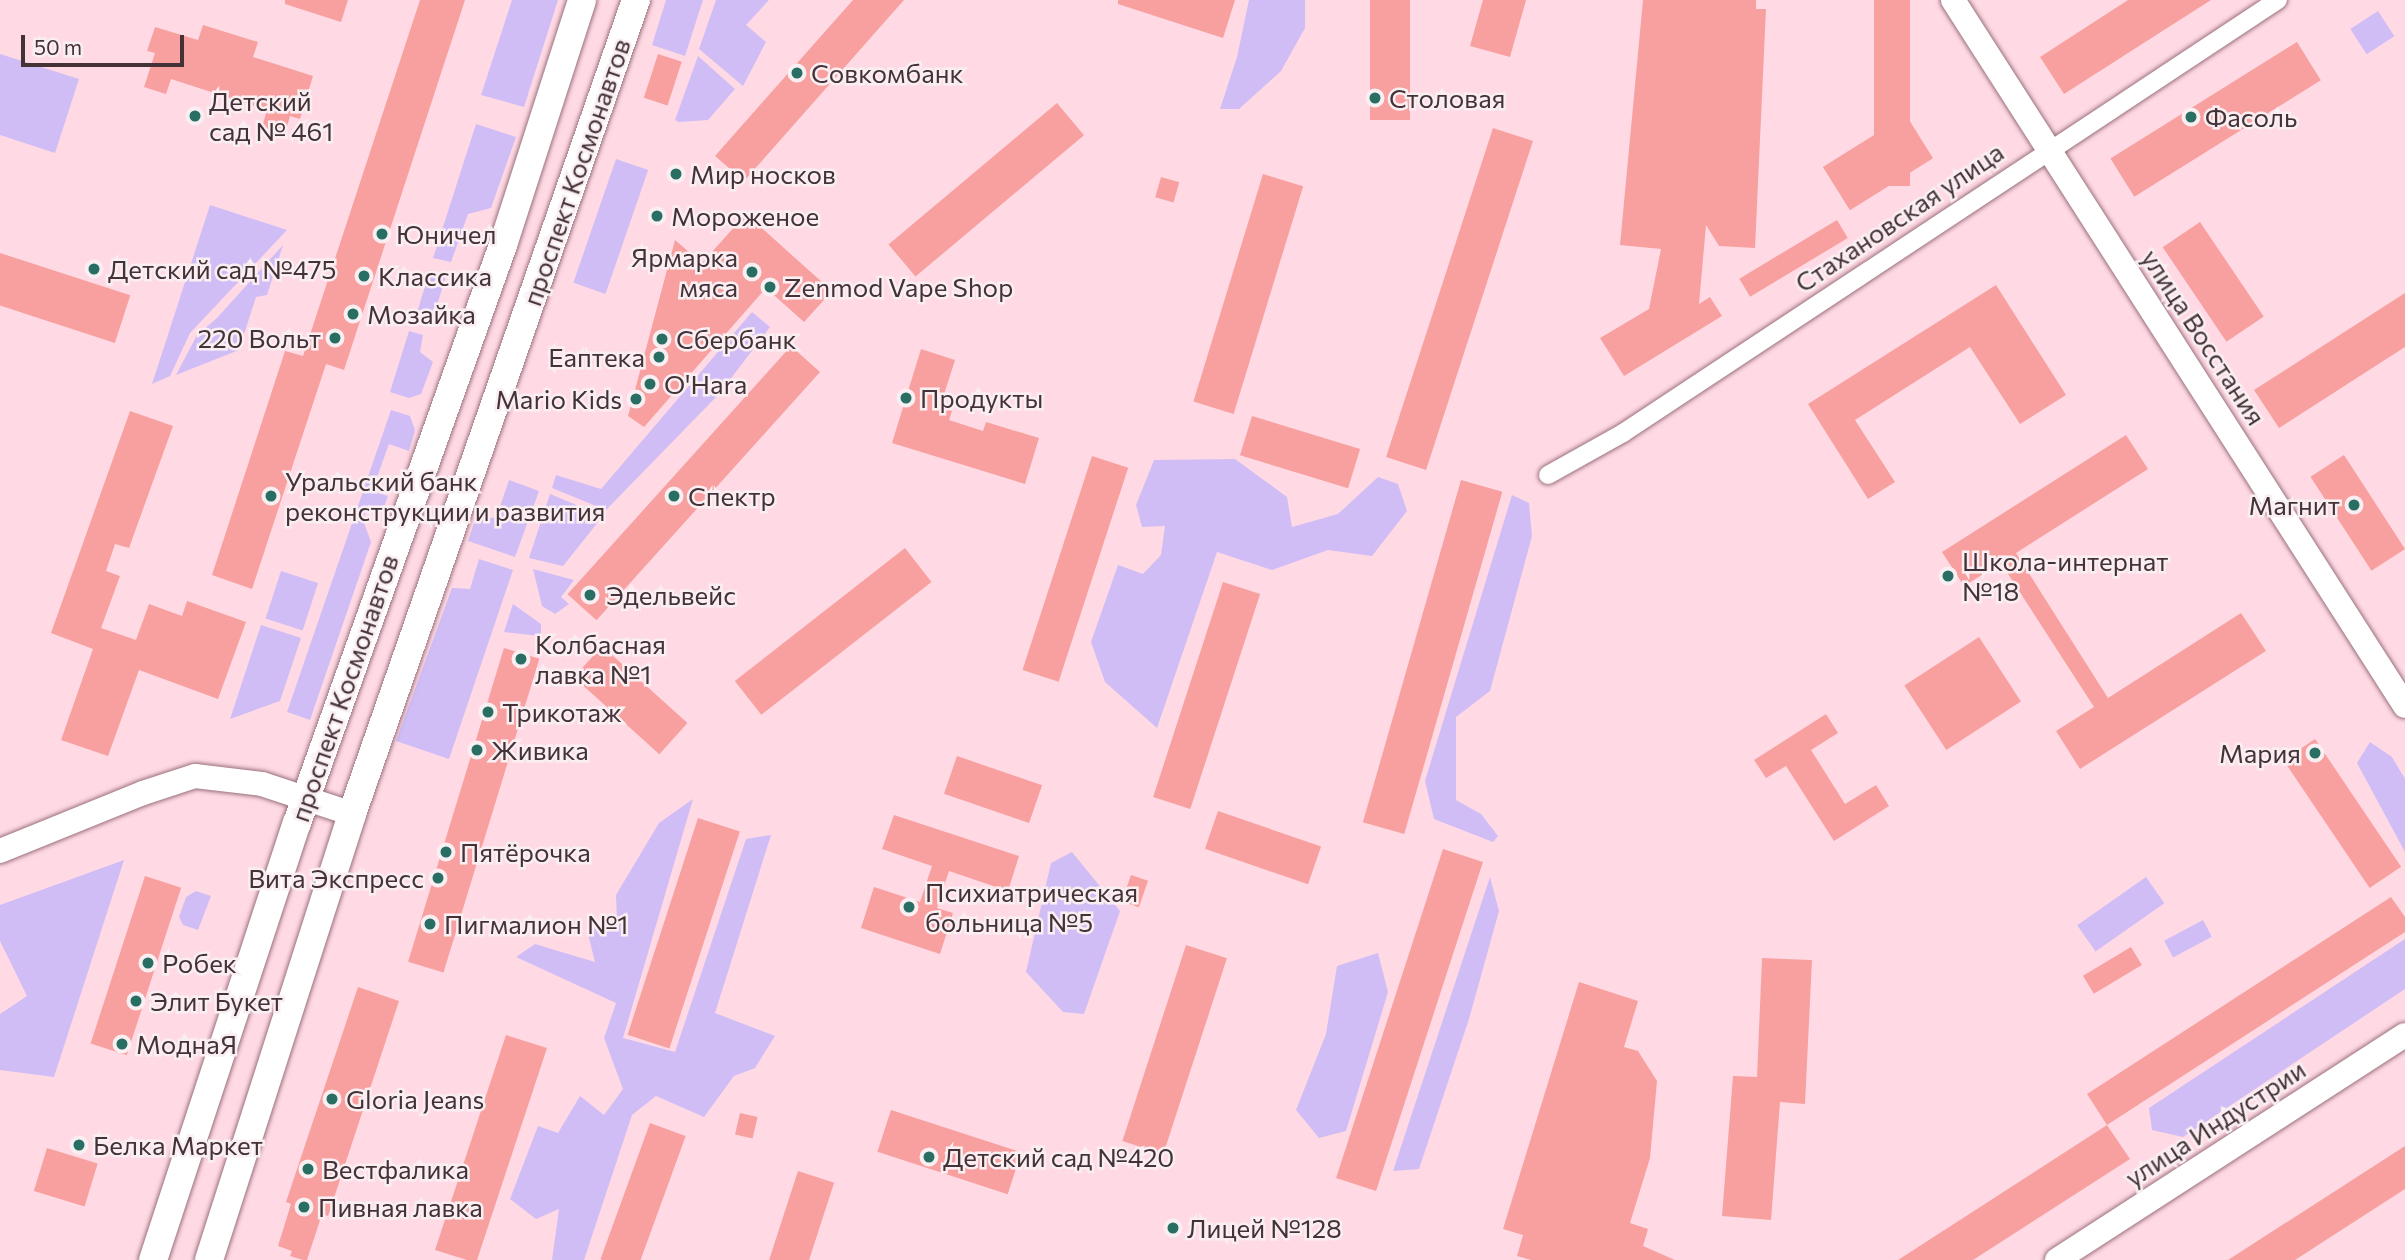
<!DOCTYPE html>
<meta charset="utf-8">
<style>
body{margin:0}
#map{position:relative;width:2405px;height:1260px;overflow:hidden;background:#ffdae4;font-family:Commissioner,sans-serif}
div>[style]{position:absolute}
.green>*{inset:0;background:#d0bdf6;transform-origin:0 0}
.building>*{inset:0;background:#f7a09f;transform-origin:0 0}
.roads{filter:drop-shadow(0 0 2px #9a717d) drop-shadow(0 0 2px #9a717d)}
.street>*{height:18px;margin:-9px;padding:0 9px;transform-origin:9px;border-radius:9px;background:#fff}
.secondary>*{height:24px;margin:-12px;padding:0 12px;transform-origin:12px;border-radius:12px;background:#fff}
.primary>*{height:28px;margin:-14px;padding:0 14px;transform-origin:14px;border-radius:14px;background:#fff}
.dots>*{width:19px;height:19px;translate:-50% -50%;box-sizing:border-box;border:4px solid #f9eff2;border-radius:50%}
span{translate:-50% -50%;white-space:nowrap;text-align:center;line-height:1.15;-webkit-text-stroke:5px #f9eff2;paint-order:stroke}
.poi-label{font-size:26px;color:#443237}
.left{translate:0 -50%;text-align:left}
.right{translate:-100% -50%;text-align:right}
.street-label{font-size:26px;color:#443237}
.scale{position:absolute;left:21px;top:35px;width:163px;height:32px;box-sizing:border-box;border:4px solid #443237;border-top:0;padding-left:9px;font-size:21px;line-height:24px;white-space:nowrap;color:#443237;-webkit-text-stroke:5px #f9eff2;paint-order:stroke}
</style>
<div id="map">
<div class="green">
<i style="clip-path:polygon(512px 0,558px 0,524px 107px,481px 95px)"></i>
<i style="clip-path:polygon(666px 0,703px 0,685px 56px,652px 45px)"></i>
<i style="clip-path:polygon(716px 0,769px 0,746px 25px,766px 42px,743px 86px,699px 49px)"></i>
<i style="clip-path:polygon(1249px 0,1305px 0,1305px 28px,1281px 71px,1239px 109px,1220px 109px,1237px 57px)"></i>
<i style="left:2378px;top:11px;width:30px;height:33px;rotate:57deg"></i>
<i style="clip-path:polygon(0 54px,79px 79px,55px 153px,0 135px)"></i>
<i style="clip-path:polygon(698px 56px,735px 89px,708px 120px,679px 122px,675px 120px)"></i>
<i style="clip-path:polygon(476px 124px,516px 137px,491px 208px,468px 214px,451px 262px,433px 258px)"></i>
<i style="left:616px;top:159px;width:34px;height:131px;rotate:19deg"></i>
<i style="clip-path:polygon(210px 205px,287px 230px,190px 333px,170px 376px,152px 384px)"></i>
<i style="clip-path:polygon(283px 245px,267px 295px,256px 297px,239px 350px,176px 375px,197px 335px,217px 318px)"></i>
<i style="left:430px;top:270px;width:17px;height:50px;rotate:17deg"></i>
<i style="clip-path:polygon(752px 312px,770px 327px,719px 394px,606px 510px,552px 488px,556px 475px,601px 489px)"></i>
<i style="clip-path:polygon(409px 331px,423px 335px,420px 352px,433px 362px,421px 394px,409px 398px,390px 392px)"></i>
<i style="clip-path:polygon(391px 410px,410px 416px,415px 430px,409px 451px,389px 444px,372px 491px,388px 496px,383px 510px,368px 505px,363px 520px,371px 542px,310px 720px,287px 712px)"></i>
<i style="clip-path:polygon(1235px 459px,1287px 497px,1292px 527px,1338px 514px,1378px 477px,1398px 484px,1407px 511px,1372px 556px,1328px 550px,1272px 570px,1217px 552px,1157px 728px,1105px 682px,1091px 642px,1118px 565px,1143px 574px,1161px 555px,1165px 526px,1142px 527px,1136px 505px,1154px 460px)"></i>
<i style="clip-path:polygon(509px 480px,539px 491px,515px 557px,468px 541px,476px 517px,496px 518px)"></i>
<i style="clip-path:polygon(550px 494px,603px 516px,563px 566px,529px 558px)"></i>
<i style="clip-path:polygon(1512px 495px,1529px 503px,1532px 536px,1490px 691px,1456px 717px,1456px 800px,1481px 814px,1498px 836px,1493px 842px,1434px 819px,1425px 781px)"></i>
<i style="clip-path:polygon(479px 559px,513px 570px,449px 759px,396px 741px,452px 588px,470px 589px)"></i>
<i style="clip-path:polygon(533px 569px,574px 580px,561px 597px,569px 604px,555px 614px,542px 606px)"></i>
<i style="left:281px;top:571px;width:39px;height:50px;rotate:18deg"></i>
<i style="clip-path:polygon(513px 604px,541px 624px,541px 636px,504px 632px)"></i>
<i style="clip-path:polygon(261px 625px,301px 638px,280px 701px,230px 719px)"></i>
<i style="clip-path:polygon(2370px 742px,2392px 757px,2405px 779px,2405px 852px,2357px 763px)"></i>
<i style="clip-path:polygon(693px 799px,623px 1038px,675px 1052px,746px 839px,771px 835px,715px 1013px,775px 1036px,755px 1068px,734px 1076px,704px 1117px,656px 1096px,632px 1115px,584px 1260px,552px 1260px,559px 1209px,536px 1219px,510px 1199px,538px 1126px,558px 1133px,580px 1096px,604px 1115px,623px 1089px,604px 1038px,616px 1003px,516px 957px,535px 944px,595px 962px,587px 930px,617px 920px,616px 895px,659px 823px)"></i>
<i style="clip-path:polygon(1072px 852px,1120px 911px,1084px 1014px,1063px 1012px,1026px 972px,1051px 863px)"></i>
<i style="clip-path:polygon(124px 860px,54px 1077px,0 1070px,0 1014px,27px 996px,0 941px,0 905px)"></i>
<i style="clip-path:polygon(1490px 877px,1499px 911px,1469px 1019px,1419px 1169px,1393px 1171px)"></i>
<i style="left:2146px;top:877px;width:32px;height:84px;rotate:55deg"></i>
<i style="clip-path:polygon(196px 891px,211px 896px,198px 930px,183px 925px,179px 917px,186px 897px)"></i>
<i style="left:2203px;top:920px;width:19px;height:44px;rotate:62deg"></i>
<i style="clip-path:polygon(2405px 939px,2405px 989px,2183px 1137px,2152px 1130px,2149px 1108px)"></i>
<i style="clip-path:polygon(1378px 953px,1388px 992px,1346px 1131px,1319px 1138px,1296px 1110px,1326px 1034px,1337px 966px)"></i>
</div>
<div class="building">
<i style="clip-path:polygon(285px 0,348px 0,341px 22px,285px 4px)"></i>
<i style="clip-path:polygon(420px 0,465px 0,344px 370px,326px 364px,252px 589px,212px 575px,285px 351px,303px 356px)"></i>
<i style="clip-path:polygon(853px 0,904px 0,744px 181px,715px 156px)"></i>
<i style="clip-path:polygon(1118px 0,1235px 0,1223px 38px,1118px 4px)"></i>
<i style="left:1370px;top:0;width:40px;height:120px"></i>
<i style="clip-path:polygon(1483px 0,1526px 0,1510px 57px,1470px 46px)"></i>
<i style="clip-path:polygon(1643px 0,1756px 0,1756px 9px,1766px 9px,1755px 248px,1719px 246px,1706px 225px,1699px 304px,1710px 297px,1722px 316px,1624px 376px,1600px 338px,1649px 309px,1661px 249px,1620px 245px)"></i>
<i style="left:1874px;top:0;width:36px;height:186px"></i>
<i style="clip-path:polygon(2128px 0,2211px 0,2064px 94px,2040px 57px)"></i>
<i style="clip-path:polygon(203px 25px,258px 42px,253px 57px,313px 76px,300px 119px,290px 116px,285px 134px,262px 127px,267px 110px,171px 79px,166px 94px,144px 87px,155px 53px,147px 51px,155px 27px,198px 40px)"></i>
<i style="left:2297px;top:42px;width:45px;height:220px;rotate:58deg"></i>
<i style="left:658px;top:54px;width:25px;height:46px;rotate:18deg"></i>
<i style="left:1057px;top:103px;width:42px;height:220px;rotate:50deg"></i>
<i style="left:1906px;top:115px;width:51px;height:98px;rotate:58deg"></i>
<i style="left:1493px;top:128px;width:42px;height:346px;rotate:18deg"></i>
<i style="left:1263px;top:174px;width:42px;height:238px;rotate:17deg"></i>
<i style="left:1161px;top:177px;width:19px;height:21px;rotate:16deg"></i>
<i style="clip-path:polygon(746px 214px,832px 291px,804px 322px,766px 288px,644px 427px,628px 416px,675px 240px,702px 263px)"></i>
<i style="left:1837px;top:220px;width:21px;height:114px;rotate:59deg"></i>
<i style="left:2200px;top:222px;width:114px;height:45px;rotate:56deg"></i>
<i style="left:0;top:253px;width:137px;height:50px;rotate:18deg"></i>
<i style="clip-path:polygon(1996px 285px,2066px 395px,2020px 424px,1970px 347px,1855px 420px,1895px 482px,1868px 499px,1808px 404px)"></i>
<i style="clip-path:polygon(2405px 293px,2405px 347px,2279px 428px,2254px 390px)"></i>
<i style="left:791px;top:346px;width:39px;height:334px;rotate:42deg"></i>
<i style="clip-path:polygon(921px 349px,955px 360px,940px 407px,952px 411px,949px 420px,983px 431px,986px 422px,1039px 438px,1025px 484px,892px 443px)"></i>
<i style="clip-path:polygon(130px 411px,173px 426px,129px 548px,115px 544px,106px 571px,120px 576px,101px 628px,136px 640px,149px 604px,182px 616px,187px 601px,246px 622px,218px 699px,139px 670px,108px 756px,61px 740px,93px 649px,51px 633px)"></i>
<i style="left:1252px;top:416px;width:113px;height:41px;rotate:17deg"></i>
<i style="clip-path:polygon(2126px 435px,2148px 469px,2016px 553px,2108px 698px,2241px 613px,2266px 651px,2080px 769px,2056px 731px,2094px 707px,2001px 563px,1964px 586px,1942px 552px)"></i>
<i style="left:2344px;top:455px;width:112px;height:40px;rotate:57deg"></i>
<i style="left:1092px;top:456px;width:38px;height:225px;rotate:18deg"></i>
<i style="left:1461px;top:480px;width:43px;height:356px;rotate:16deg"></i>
<i style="left:905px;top:548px;width:43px;height:216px;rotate:52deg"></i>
<i style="left:1223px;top:582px;width:39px;height:226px;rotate:18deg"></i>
<i style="left:1979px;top:637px;width:77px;height:89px;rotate:57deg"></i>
<i style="left:602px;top:646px;width:115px;height:42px;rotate:42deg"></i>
<i style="left:504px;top:648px;width:37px;height:328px;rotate:17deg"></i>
<i style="clip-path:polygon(1826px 714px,1838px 733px,1811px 750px,1845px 804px,1876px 785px,1889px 806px,1834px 841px,1786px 766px,1766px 778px,1754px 760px)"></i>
<i style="left:2315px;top:739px;width:154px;height:38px;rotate:56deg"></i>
<i style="left:957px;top:756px;width:90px;height:40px;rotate:19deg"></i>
<i style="left:1218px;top:811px;width:109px;height:40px;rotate:19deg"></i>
<i style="clip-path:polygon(894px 815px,1019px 856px,1008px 891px,949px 871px,937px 908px,953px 913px,940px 954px,861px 928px,874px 887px,920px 902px,932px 866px,882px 849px)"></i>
<i style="left:698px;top:818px;width:44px;height:228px;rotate:18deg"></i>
<i style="left:1443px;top:849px;width:42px;height:346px;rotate:18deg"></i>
<i style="left:1131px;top:875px;width:18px;height:28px;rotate:19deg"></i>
<i style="left:145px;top:876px;width:38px;height:176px;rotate:18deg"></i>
<i style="clip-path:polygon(2391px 897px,2405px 917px,2405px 932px,2107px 1125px,2087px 1094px)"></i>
<i style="left:1186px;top:945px;width:43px;height:206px;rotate:18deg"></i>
<i style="left:2131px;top:947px;width:21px;height:56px;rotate:59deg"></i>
<i style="clip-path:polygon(1762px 958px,1812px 960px,1805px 1104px,1780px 1102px,1771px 1220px,1722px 1216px,1733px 1076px,1757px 1077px)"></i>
<i style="clip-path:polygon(1579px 982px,1638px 1001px,1624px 1047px,1638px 1051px,1657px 1081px,1650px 1158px,1630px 1223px,1648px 1229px,1643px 1246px,1675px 1260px,1531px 1260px,1517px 1256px,1523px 1235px,1503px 1229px)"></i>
<i style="clip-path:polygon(358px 987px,399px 1001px,328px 1216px,322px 1214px,307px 1260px,303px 1260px,290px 1256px,292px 1251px,278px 1246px,291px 1204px,286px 1202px)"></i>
<i style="clip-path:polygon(506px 1035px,547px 1048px,477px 1260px,467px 1260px,435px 1250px)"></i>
<i style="left:891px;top:1110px;width:137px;height:44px;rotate:18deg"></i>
<i style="left:740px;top:1113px;width:18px;height:22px;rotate:13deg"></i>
<i style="left:650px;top:1123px;width:38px;height:145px;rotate:20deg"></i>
<i style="clip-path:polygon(2107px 1125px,2130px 1159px,1973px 1260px,1898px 1260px)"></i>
<i style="clip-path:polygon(2405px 1146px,2405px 1189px,2295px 1260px,2228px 1260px)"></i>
<i style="left:47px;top:1148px;width:53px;height:45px;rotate:17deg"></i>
<i style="left:798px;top:1171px;width:38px;height:94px;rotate:18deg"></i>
</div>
<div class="roads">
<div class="street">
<i style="left:1548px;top:475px;width:86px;rotate:-29.2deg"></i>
<i style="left:1623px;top:433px;width:785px;rotate:-33.47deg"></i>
</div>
<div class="secondary">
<i style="left:1953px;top:0;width:838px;rotate:57.37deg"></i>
<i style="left:0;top:851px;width:154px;rotate:-22.1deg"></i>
<i style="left:143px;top:793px;width:55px;rotate:-18.1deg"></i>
<i style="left:195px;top:776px;width:67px;rotate:6.8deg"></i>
<i style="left:262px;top:784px;width:95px;rotate:18.4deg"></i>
<i style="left:2057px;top:1260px;width:414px;rotate:-32.9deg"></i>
</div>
<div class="primary">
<i style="left:153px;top:1260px;width:460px;rotate:-71.8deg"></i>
<i style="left:297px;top:823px;width:614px;rotate:-70.38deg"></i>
<i style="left:503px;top:245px;width:257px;rotate:-72.1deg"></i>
<i style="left:209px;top:1260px;width:468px;rotate:-72.2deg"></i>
<i style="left:352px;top:814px;width:862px;rotate:-70.77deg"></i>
</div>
</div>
<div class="dots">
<i style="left:797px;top:73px;background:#286e62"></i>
<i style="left:1375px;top:98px;background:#286e62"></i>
<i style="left:195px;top:116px;background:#286e62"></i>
<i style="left:2191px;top:117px;background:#286e62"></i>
<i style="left:676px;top:174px;background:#286e62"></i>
<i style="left:657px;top:216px;background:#286e62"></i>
<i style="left:382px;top:234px;background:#286e62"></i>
<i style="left:94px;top:269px;background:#286e62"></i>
<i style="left:752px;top:272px;background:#286e62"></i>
<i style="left:364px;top:276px;background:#286e62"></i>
<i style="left:770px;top:287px;background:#286e62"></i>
<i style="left:353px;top:314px;background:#286e62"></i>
<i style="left:335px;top:338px;background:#286e62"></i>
<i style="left:662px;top:339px;background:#286e62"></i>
<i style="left:659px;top:357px;background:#286e62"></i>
<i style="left:650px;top:384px;background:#286e62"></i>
<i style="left:906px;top:398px;background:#286e62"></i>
<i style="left:636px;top:399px;background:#286e62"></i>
<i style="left:271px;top:496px;background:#286e62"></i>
<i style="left:674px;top:496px;background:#286e62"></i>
<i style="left:2354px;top:505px;background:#286e62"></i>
<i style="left:1948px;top:576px;background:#286e62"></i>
<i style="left:590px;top:595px;background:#286e62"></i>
<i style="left:521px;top:659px;background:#286e62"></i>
<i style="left:488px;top:712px;background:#286e62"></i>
<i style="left:477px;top:750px;background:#286e62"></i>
<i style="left:2315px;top:753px;background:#286e62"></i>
<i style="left:446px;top:852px;background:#286e62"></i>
<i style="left:438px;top:878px;background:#286e62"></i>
<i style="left:909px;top:907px;background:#286e62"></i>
<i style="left:430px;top:924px;background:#286e62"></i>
<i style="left:148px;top:963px;background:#286e62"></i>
<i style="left:136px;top:1001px;background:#286e62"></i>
<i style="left:122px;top:1044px;background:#286e62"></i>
<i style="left:332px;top:1099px;background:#286e62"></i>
<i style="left:79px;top:1145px;background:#286e62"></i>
<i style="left:929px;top:1157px;background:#286e62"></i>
<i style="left:308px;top:1169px;background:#286e62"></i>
<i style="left:304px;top:1207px;background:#286e62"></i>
<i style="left:1173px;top:1228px;background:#286e62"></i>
</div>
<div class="poi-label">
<span class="left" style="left:811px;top:73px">Совкомбанк</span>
<span class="left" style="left:1389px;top:98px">Столовая</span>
<span class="left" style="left:209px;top:116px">Детский<br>сад № 461</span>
<span class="left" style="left:2205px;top:117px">Фасоль</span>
<span class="left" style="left:690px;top:174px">Мир носков</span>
<span class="left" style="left:671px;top:216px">Мороженое</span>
<span class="left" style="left:396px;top:234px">Юничел</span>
<span class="right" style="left:738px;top:272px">Ярмарка<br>мяса</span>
<span class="left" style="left:108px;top:269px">Детский сад №475</span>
<span class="left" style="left:378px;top:276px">Классика</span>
<span class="left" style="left:784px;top:287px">Zenmod Vape Shop</span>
<span class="left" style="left:367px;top:314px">Мозайка</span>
<span class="right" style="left:321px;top:338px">220 Вольт</span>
<span class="left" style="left:676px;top:339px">Сбербанк</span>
<span class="right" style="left:645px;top:357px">Еаптека</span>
<span class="left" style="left:664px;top:384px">O'Hara</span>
<span class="left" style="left:920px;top:398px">Продукты</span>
<span class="right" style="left:622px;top:399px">Mario Kids</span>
<span class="left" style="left:285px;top:496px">Уральский банк<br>реконструкции и развития</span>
<span class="left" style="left:688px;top:496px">Спектр</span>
<span class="right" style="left:2340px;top:505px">Магнит</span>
<span class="left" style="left:1962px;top:576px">Школа-интернат<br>№18</span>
<span class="left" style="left:606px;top:595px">Эдельвейс</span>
<span class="left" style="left:535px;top:659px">Колбасная<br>лавка №1</span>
<span class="left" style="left:502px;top:712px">Трикотаж</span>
<span class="left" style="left:491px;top:750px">Живика</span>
<span class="right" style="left:2301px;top:753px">Мария</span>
<span class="left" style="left:460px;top:852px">Пятёрочка</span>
<span class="right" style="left:424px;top:878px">Вита Экспресс</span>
<span class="left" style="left:925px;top:907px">Психиатрическая<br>больница №5</span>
<span class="left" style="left:444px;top:924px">Пигмалион №1</span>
<span class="left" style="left:162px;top:963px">Робек</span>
<span class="left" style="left:150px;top:1001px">Элит Букет</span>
<span class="left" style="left:136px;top:1044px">МоднаЯ</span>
<span class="left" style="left:346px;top:1099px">Gloria Jeans</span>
<span class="left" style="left:93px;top:1145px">Белка Маркет</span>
<span class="left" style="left:943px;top:1157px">Детский сад №420</span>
<span class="left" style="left:322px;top:1169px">Вестфалика</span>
<span class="left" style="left:318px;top:1207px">Пивная лавка</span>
<span class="left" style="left:1187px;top:1228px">Лицей №128</span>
</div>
<div class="street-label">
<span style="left:576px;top:172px;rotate:-71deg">проспект Космонавтов</span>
<span style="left:1899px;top:217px;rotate:-34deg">Стахановская улица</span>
<span style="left:2204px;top:337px;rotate:57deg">улица Восстания</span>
<span style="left:344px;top:688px;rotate:-71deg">проспект Космонавтов</span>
<span style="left:2215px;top:1123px;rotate:-33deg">улица Индустрии</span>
</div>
<div class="scale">50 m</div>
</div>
